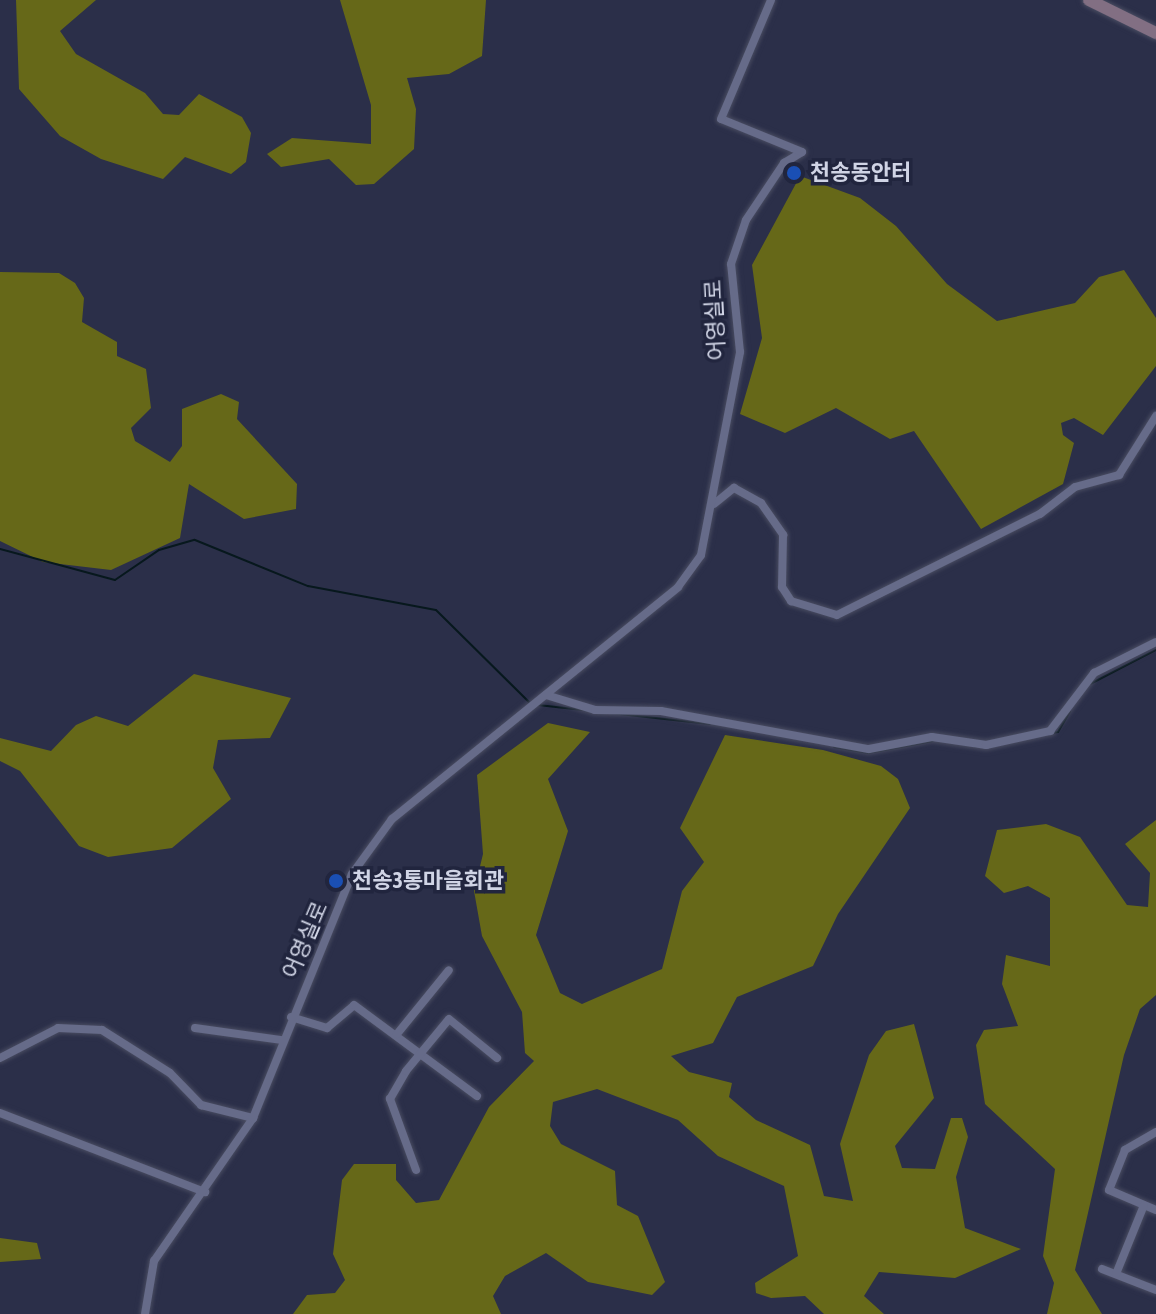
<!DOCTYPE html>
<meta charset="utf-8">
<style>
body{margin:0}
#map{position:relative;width:1156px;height:1314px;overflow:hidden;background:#2b2f49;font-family:"Asap Condensed","Noto Sans KR",sans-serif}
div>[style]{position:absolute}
.forest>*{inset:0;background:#666818}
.stream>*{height:2px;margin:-1px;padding:0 1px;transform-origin:1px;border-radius:1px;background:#07181d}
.roads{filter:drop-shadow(0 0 2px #494c61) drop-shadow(0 0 2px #494c61)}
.street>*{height:8px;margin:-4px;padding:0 4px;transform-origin:4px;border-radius:4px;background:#666b89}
.secondary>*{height:12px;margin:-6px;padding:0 6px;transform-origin:6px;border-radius:6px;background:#826f83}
.dots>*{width:22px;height:22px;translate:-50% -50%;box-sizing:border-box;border:4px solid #21253e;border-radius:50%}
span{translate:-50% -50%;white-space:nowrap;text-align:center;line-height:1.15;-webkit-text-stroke:7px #21253e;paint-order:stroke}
.poi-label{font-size:22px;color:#d0d4e5;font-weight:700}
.left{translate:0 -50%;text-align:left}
.street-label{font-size:22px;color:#d0d4e5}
</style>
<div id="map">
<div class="forest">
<i style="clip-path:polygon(16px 0,96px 0,60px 31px,76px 54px,145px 93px,163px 114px,179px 115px,199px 94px,242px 117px,251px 133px,246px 162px,231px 174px,185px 157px,163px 179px,101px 159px,60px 136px,19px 89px)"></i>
<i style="clip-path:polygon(340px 0,486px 0,482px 56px,449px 74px,407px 78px,416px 109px,414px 149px,374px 184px,356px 185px,329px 159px,281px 167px,267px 154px,292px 138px,371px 144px,371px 105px)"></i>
<i style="clip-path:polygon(800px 176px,860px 198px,896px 226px,947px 284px,997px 321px,1075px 303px,1099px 277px,1124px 270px,1156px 318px,1156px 366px,1103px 435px,1074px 418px,1061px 423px,1063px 435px,1074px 443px,1063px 484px,981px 529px,914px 431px,890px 439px,836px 408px,785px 433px,740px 414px,762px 338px,752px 265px)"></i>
<i style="clip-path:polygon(0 272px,59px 273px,75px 283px,84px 298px,82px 322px,117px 342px,117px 356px,146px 369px,151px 408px,131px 428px,135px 441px,170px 462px,182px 446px,182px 409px,221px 394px,239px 402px,237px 419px,297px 484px,296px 509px,244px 519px,189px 484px,180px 538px,111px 570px,43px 562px,0 541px)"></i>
<i style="clip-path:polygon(194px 674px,291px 698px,270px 738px,218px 740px,213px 768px,231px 799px,172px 848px,108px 857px,79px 846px,20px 771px,0 761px,0 738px,51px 751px,76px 725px,96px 716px,128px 726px)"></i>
<i style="clip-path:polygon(548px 723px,590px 732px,548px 779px,568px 831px,536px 935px,560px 993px,582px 1004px,662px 969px,682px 891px,704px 862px,680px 828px,725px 735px,823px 750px,881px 766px,898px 779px,910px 808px,838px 914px,813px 966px,737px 997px,713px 1043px,671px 1056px,689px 1072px,732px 1083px,729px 1097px,756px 1120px,810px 1145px,824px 1196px,853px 1201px,840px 1144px,869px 1055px,886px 1031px,914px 1024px,934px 1098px,895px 1146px,902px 1168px,935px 1169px,951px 1118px,962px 1118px,968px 1137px,956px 1177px,965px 1228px,1021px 1249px,955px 1278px,879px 1272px,864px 1296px,884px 1314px,824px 1314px,805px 1296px,771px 1298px,756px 1293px,755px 1283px,798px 1256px,784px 1186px,718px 1156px,678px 1120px,597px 1089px,553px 1102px,550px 1126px,561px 1144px,615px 1171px,617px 1205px,638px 1216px,665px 1282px,652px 1295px,588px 1282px,546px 1253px,505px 1276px,493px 1296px,501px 1314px,293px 1314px,307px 1295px,335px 1293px,345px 1280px,333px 1254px,342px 1180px,354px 1164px,396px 1164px,396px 1180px,416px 1203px,439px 1200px,489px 1107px,534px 1061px,525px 1053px,522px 1012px,482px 936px,474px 891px,483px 854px,477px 775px)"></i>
<i style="clip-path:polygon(1156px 820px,1156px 995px,1140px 1009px,1124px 1055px,1075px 1270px,1102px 1314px,1047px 1314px,1054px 1283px,1043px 1256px,1055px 1169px,985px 1104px,976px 1045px,984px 1030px,1018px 1026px,1002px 984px,1006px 955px,1050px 966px,1050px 898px,1028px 886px,1004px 893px,985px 876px,997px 830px,1046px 824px,1080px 837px,1127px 905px,1148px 907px,1150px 873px,1125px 844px)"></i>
<i style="clip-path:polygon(0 1238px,37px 1243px,41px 1259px,0 1262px)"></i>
</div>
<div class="stream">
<i style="left:0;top:549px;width:119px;rotate:15.1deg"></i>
<i style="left:115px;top:580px;width:53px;rotate:-34.3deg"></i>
<i style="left:159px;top:550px;width:37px;rotate:-16deg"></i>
<i style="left:195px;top:540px;width:122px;rotate:22.2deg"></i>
<i style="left:308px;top:586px;width:130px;rotate:10.6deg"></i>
<i style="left:436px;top:610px;width:134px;rotate:44.7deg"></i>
<i style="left:1090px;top:684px;width:74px;rotate:-27.3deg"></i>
<i style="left:538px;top:705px;width:173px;rotate:6.3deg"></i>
<i style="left:834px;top:747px;width:35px;rotate:10deg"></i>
<i style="left:868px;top:753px;width:66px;rotate:-10.5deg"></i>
<i style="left:975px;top:747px;width:84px;rotate:-10.2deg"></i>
<i style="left:1058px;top:732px;width:24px;rotate:-60deg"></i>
</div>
<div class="roads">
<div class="street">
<i style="left:714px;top:504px;width:26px;rotate:-39deg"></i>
<i style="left:734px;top:488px;width:31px;rotate:29deg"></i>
<i style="left:761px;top:503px;width:39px;rotate:55deg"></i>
<i style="left:783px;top:535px;width:52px;rotate:91.1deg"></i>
<i style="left:782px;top:587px;width:17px;rotate:57deg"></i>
<i style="left:791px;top:601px;width:48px;rotate:16.9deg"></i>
<i style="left:837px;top:615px;width:227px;rotate:-26.5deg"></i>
<i style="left:1040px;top:514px;width:44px;rotate:-37.6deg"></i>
<i style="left:1075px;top:487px;width:46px;rotate:-15.3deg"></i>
<i style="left:1119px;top:475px;width:70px;rotate:-57.9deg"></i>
<i style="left:546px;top:695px;width:51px;rotate:17deg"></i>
<i style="left:595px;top:710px;width:66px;rotate:0.9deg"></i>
<i style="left:661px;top:711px;width:211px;rotate:10.4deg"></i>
<i style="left:869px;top:749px;width:64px;rotate:-10.8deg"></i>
<i style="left:932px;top:737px;width:55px;rotate:8.4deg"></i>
<i style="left:986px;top:745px;width:66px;rotate:-12.3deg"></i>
<i style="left:1050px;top:731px;width:73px;rotate:-52.8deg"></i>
<i style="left:1094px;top:673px;width:69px;rotate:-26.6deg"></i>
<i style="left:291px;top:1017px;width:38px;rotate:17deg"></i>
<i style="left:327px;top:1028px;width:35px;rotate:-40deg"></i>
<i style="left:354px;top:1005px;width:153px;rotate:36.5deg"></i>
<i style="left:195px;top:1028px;width:88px;rotate:7.9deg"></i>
<i style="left:397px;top:1034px;width:82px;rotate:-50.9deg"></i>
<i style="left:0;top:1058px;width:65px;rotate:-27.3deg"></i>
<i style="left:58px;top:1028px;width:44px;rotate:2.6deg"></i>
<i style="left:102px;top:1030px;width:80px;rotate:32.3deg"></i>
<i style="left:170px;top:1073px;width:45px;rotate:45.9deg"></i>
<i style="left:201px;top:1105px;width:54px;rotate:14deg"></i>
<i style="left:0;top:1113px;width:220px;rotate:21.1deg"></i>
<i style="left:1156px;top:1132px;width:36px;rotate:150deg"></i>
<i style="left:1125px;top:1150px;width:43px;rotate:111.8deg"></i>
<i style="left:1109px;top:1190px;width:51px;rotate:23.1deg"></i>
<i style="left:416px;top:1170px;width:76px;rotate:-110.1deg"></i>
<i style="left:390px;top:1099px;width:32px;rotate:-60deg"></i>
<i style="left:406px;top:1071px;width:67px;rotate:-50.4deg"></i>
<i style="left:449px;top:1019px;width:62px;rotate:39.1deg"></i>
<i style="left:1102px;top:1269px;width:58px;rotate:21.3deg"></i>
<i style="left:1116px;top:1274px;width:74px;rotate:-67.9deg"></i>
<i style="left:145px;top:1314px;width:54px;rotate:-80.4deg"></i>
<i style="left:154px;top:1261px;width:174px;rotate:-55.3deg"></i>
<i style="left:253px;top:1118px;width:263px;rotate:-67.9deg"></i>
<i style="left:352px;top:874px;width:68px;rotate:-54deg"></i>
<i style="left:392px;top:819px;width:368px;rotate:-39deg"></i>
<i style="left:678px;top:587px;width:39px;rotate:-54deg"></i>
<i style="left:701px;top:555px;width:207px;rotate:-79.1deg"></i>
<i style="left:740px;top:352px;width:88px;rotate:-95.8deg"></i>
<i style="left:731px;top:264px;width:46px;rotate:-71.2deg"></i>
<i style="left:746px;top:220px;width:69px;rotate:-56.3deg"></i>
<i style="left:784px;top:163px;width:21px;rotate:-31deg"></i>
<i style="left:802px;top:152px;width:87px;rotate:-157.8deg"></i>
<i style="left:721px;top:119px;width:129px;rotate:-67.2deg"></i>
</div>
<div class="secondary">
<i style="left:1089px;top:0;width:75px;rotate:26.2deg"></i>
</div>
</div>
<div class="dots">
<i style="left:794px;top:173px;background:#1a4fb4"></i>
<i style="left:336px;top:881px;background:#1a4fb4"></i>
</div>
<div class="poi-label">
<span class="left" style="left:810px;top:173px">천송동안터</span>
<span class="left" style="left:352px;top:881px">천송3통마을회관</span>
</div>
<div class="street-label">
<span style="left:715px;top:320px;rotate:-93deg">어영실로</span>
<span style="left:305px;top:940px;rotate:-67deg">어영실로</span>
</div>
</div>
